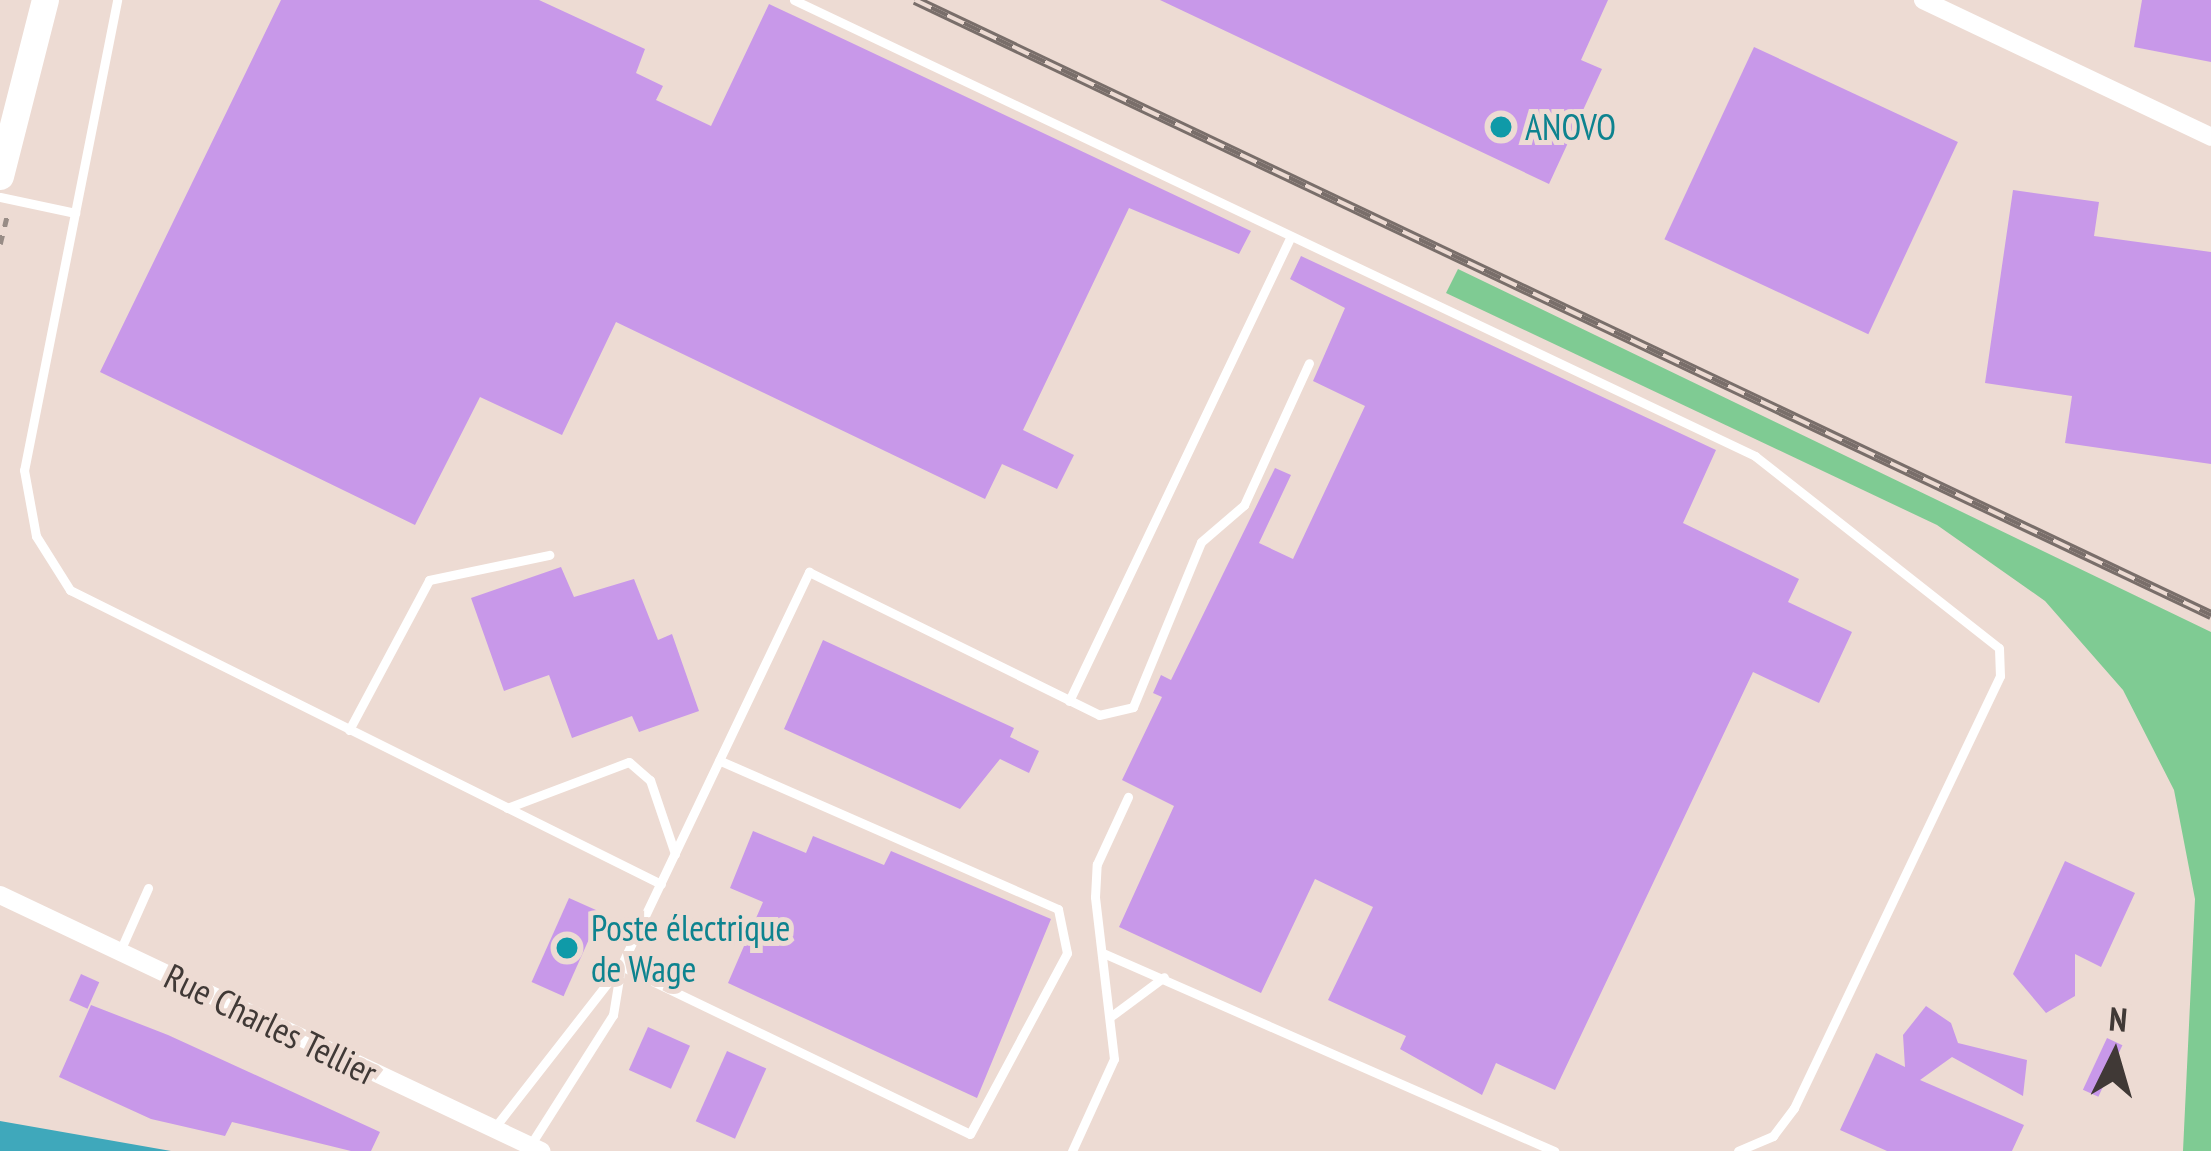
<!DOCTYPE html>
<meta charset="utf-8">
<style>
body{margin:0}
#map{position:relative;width:2211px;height:1151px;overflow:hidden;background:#eddbd3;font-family:"PT Sans Narrow",sans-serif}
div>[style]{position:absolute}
.green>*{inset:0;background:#7fcb93}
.water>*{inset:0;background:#3fa8bb}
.building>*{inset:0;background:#c898e9;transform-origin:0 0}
.path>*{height:4.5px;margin-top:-2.25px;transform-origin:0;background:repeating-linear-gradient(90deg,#988c86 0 9px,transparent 0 18px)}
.lane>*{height:9px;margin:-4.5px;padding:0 4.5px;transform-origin:4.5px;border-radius:4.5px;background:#fff}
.street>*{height:18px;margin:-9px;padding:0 9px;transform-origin:9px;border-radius:9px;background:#fff}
.primary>*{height:27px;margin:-13.5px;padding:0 13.5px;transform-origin:13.5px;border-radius:13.5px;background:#fff}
.rail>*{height:10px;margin-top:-5px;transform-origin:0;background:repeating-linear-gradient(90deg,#eddbd3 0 18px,#796e6a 0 36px);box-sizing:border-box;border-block:3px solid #796e6a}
.dots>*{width:33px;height:33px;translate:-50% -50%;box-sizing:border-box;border:6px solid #eddbd3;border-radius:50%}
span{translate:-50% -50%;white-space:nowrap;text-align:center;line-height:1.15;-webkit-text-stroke:10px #eddbd3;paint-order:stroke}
.culture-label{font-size:36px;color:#0d838f}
.left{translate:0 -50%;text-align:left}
.street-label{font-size:36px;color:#403936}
.north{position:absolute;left:2055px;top:995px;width:120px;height:120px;-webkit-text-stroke:9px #eddbd3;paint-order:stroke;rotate:5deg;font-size:33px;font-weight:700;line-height:48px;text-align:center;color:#403936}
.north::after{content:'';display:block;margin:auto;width:42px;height:54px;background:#403936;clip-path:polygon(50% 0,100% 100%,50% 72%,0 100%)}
</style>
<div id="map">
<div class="green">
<i style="clip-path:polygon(1458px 269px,2211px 632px,2211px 1151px,2183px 1151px,2195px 899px,2174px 790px,2123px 690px,2045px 601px,1937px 525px,1446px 293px)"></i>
</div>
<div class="water">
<i style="clip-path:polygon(0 1121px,171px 1151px,0 1151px)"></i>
</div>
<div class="building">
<i style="clip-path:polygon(281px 0,539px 0,645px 49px,636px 73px,663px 86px,656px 100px,711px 126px,769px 4px,1251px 231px,1239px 254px,1129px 208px,1023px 430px,1074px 455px,1057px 489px,1002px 464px,985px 499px,616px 322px,562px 435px,480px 397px,415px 525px,100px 372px)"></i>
<i style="clip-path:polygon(1160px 0,1608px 0,1581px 60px,1602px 69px,1549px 184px)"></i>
<i style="clip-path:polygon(2142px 0,2211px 0,2211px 62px,2134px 47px)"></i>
<i style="left:1754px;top:47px;width:225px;height:212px;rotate:25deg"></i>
<i style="clip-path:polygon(2013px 190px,2099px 202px,2094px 236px,2211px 252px,2211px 464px,2065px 443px,2072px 396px,1985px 383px)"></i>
<i style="clip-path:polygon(1301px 256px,1716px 450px,1683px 523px,1799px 579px,1788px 602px,1852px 632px,1819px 703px,1753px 672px,1555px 1090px,1496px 1063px,1482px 1095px,1400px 1049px,1406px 1036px,1328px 1000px,1373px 907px,1315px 879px,1261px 993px,1119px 927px,1174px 806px,1122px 780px,1162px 697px,1153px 693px,1161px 675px,1171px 680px,1275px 468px,1291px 475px,1259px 543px,1293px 559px,1365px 406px,1313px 381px,1345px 308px,1290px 279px)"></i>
<i style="clip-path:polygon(561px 567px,574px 597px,634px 579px,658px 640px,672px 634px,699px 711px,639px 732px,632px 716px,572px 738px,549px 675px,504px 691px,471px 598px)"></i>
<i style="clip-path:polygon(823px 640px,1014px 728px,1010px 737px,1039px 751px,1029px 773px,1000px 759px,960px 809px,784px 729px)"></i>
<i style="clip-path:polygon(753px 831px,806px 853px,813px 836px,884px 865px,891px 851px,1051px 919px,977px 1098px,728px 983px,763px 902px,730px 888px)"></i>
<i style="clip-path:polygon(2065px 861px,2135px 893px,2101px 967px,2075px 954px,2075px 996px,2046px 1013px,2013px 974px)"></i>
<i style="left:569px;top:898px;width:35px;height:92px;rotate:24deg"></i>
<i style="left:81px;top:974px;width:20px;height:29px;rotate:24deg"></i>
<i style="clip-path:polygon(91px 1005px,168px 1035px,380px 1132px,371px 1151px,351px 1151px,232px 1122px,225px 1136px,151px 1119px,59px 1077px)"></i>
<i style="clip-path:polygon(1926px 1006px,1951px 1023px,1958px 1043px,2027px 1060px,2023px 1096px,1952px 1057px,1920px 1080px,2024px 1125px,2012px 1151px,1887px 1151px,1840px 1130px,1876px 1053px,1905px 1067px,1903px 1035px)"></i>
<i style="left:648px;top:1027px;width:46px;height:47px;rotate:24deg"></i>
<i style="left:2107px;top:1038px;width:17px;height:57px;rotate:25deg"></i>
<i style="left:727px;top:1051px;width:43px;height:77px;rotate:24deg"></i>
</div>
<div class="path">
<i style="left:0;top:244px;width:30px;rotate:-76deg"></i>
</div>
<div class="lane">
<i style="left:794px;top:0;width:1064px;rotate:25.38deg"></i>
<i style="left:1755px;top:456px;width:310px;rotate:38.2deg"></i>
<i style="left:1999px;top:648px;width:28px;rotate:88deg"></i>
<i style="left:2000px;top:676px;width:479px;rotate:115.5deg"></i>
<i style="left:1794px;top:1108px;width:35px;rotate:127deg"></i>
<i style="left:1773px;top:1136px;width:38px;rotate:157deg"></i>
<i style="left:0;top:197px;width:77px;rotate:12deg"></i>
<i style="left:75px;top:213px;width:217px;rotate:-78.8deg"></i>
<i style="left:75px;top:213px;width:262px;rotate:101.2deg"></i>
<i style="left:24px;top:470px;width:67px;rotate:79.7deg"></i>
<i style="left:36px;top:536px;width:64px;rotate:57.8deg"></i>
<i style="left:70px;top:590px;width:660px;rotate:26.45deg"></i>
<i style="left:1069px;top:701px;width:515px;rotate:-64.48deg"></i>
<i style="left:349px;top:730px;width:170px;rotate:-61.9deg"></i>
<i style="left:429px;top:580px;width:123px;rotate:-11.8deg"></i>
<i style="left:507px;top:808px;width:130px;rotate:-20.7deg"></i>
<i style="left:629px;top:762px;width:28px;rotate:41deg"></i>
<i style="left:650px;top:780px;width:78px;rotate:71.3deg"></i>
<i style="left:120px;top:951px;width:69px;rotate:-66deg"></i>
<i style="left:1103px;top:953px;width:493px;rotate:23.7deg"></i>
<i style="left:621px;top:966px;width:387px;rotate:25.7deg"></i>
<i style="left:970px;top:1134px;width:205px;rotate:-61.8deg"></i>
<i style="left:1067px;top:953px;width:45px;rotate:-101.6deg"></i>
<i style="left:1058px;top:909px;width:370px;rotate:-156.3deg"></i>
<i style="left:1110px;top:1017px;width:67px;rotate:-36.5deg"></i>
<i style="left:495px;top:1127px;width:204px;rotate:-52deg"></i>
<i style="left:621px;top:966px;width:437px;rotate:-64.5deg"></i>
<i style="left:809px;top:572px;width:323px;rotate:26.2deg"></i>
<i style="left:1099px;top:715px;width:35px;rotate:-13deg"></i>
<i style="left:1133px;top:707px;width:178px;rotate:-67.6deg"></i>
<i style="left:1201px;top:542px;width:57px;rotate:-40.7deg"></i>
<i style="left:1244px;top:505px;width:156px;rotate:-65.4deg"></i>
<i style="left:531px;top:1144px;width:153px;rotate:-57.6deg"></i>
<i style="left:613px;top:1015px;width:50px;rotate:-80.7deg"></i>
<i style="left:1072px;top:1151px;width:101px;rotate:-65.5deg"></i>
<i style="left:1114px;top:1059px;width:163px;rotate:-96.7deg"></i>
<i style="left:1095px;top:897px;width:33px;rotate:-87deg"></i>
<i style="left:1097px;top:864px;width:74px;rotate:-65.2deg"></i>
</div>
<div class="street">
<i style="left:1923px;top:0;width:319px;rotate:25.4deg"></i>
<i style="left:0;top:895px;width:599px;rotate:25.32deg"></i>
</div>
<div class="primary">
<i style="left:0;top:176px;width:182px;rotate:-75.7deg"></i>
</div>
<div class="rail">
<i style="left:915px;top:0;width:1435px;rotate:25.39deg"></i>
</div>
<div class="dots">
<i style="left:1501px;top:127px;background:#0f9aa8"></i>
<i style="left:567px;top:948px;background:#0f9aa8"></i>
</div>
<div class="culture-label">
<span class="left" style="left:1525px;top:127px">ANOVO</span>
<span class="left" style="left:591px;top:948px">Poste électrique<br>de Wage</span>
</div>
<div class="street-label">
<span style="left:271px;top:1024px;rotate:26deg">Rue Charles Tellier</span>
</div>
<div class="north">N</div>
</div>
